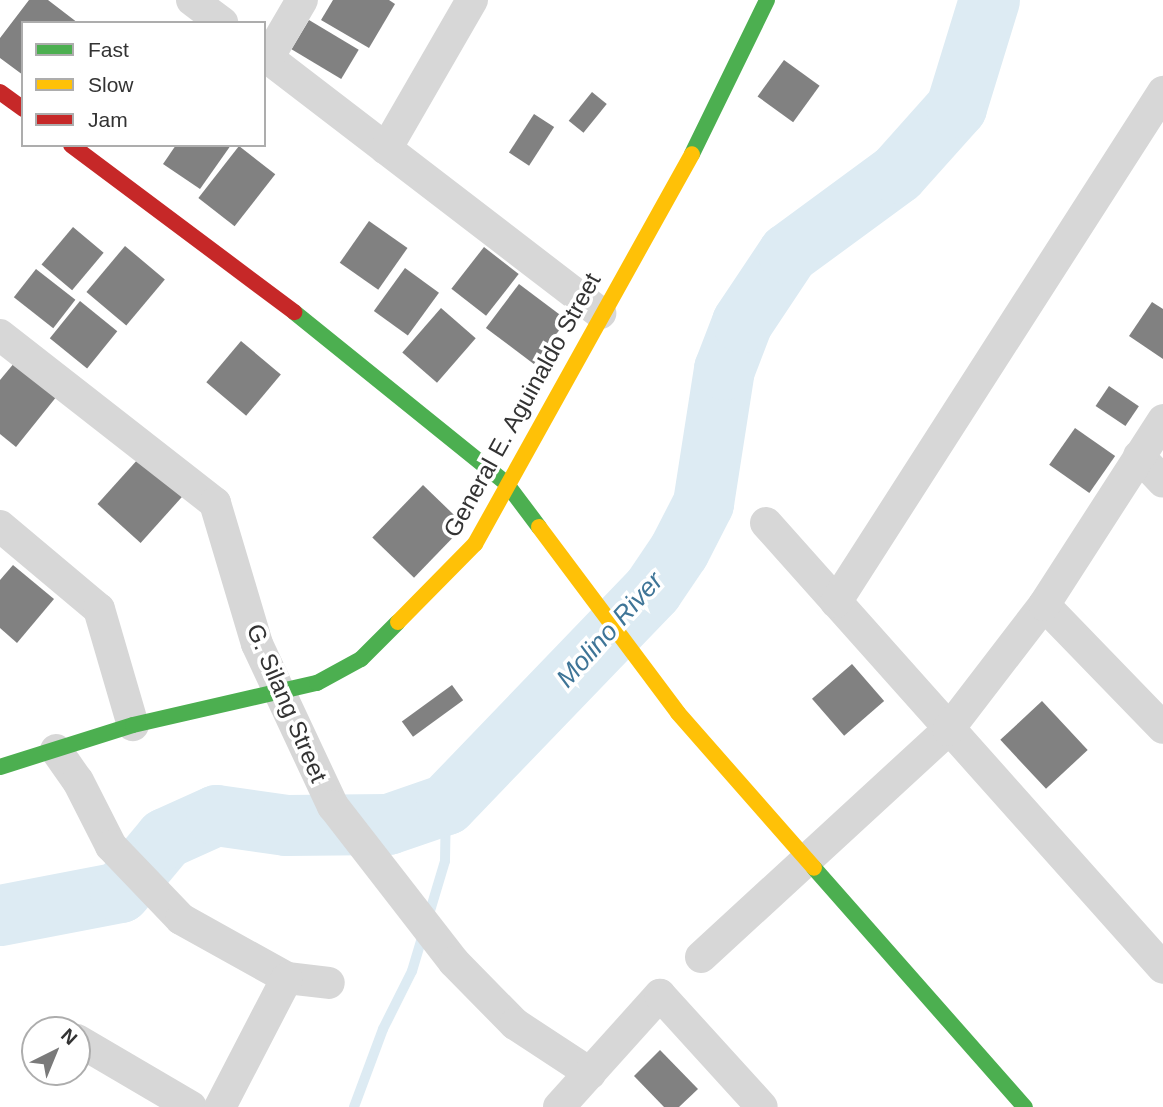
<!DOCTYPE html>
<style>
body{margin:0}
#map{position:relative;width:1163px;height:1107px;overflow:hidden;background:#fff;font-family:Arial,sans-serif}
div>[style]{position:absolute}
.stream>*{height:10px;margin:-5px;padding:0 5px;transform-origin:5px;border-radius:5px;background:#ddebf3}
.river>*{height:61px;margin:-30.5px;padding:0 30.5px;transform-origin:30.5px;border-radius:30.5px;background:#ddebf3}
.building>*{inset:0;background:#818181;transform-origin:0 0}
.street>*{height:32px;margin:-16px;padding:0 16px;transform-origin:16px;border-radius:16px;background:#d7d7d7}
.fast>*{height:16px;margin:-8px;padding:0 8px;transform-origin:8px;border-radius:8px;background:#4caf50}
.slow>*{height:16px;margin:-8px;padding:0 8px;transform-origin:8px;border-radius:8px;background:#ffc107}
.jam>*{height:16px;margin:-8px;padding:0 8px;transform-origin:8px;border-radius:8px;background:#c62828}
span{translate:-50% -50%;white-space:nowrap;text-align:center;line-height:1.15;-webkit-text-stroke:7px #fff;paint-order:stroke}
.street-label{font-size:24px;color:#333}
.water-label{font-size:26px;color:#3f7597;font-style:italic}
.legend{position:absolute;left:21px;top:21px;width:245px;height:126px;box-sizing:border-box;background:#fff;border:2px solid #adadad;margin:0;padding:9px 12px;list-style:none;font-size:21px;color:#333}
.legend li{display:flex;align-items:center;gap:14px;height:35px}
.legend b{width:35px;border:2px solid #adadad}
.north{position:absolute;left:21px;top:1016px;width:70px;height:70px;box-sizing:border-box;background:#fff;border:2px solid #adadad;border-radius:50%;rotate:43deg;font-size:19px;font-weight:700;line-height:28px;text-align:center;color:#333}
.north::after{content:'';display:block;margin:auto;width:24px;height:32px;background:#7a7a7a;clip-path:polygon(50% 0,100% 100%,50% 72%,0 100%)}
</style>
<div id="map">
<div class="stream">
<i style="left:354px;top:1107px;width:83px;rotate:-69.6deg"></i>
<i style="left:383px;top:1029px;width:65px;rotate:-63.4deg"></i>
<i style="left:412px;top:971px;width:115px;rotate:-73.3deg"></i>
<i style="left:445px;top:861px;width:57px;rotate:-89deg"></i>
</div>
<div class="river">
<i style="left:0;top:915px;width:122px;rotate:-10.9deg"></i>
<i style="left:120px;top:892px;width:70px;rotate:-50.2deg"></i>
<i style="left:165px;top:838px;width:56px;rotate:-24.3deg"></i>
<i style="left:216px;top:815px;width:71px;rotate:8.1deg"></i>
<i style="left:286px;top:825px;width:102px;rotate:-0.6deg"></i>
<i style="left:388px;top:824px;width:61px;rotate:-19deg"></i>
<i style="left:446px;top:804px;width:297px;rotate:-46.1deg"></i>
<i style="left:652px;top:590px;width:48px;rotate:-56deg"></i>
<i style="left:679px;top:550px;width:53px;rotate:-62.9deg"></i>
<i style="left:703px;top:503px;width:136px;rotate:-81.1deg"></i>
<i style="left:724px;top:369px;width:50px;rotate:-69deg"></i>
<i style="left:742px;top:322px;width:83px;rotate:-56.3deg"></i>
<i style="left:788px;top:253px;width:135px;rotate:-36.3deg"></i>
<i style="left:897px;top:173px;width:89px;rotate:-48.2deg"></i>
<i style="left:956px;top:107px;width:112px;rotate:-72.9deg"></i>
</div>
<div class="building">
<i style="clip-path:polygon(29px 0,48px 0,78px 23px,23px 23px,23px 75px,0 58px,0 38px)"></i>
<i style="clip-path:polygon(333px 0,389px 0,395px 4px,369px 48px,321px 20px)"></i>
<i style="left:309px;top:20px;width:58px;height:34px;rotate:31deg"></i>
<i style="left:784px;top:60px;width:44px;height:45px;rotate:36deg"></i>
<i style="left:592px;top:92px;width:19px;height:37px;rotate:39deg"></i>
<i style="left:534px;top:114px;width:24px;height:46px;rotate:33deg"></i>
<i style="clip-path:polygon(176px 145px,231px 145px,200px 189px,163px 164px)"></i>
<i style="left:239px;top:146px;width:46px;height:66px;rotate:38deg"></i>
<i style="left:369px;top:221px;width:47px;height:51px;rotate:35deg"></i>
<i style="left:73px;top:227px;width:40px;height:49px;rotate:40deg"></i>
<i style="left:125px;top:246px;width:52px;height:60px;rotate:40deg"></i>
<i style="left:484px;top:247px;width:44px;height:53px;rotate:38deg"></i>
<i style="left:405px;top:268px;width:42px;height:53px;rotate:36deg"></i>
<i style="left:36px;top:269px;width:50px;height:36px;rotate:38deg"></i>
<i style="left:519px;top:284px;width:60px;height:55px;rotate:37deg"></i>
<i style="left:80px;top:301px;width:48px;height:48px;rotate:39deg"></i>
<i style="clip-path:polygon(1152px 302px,1163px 309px,1163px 359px,1129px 336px)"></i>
<i style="left:441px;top:308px;width:46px;height:59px;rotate:41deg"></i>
<i style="left:241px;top:341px;width:52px;height:54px;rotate:40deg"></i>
<i style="clip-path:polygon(15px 362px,57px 396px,16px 447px,0 434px,0 380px)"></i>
<i style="left:1109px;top:386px;width:36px;height:24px;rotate:34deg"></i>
<i style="left:1075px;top:428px;width:49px;height:45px;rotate:35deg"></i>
<i style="left:139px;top:458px;width:58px;height:62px;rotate:42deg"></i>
<i style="left:423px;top:485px;width:58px;height:73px;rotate:44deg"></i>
<i style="clip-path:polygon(13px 565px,54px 599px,17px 643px,0 628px,0 580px)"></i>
<i style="left:852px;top:664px;width:49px;height:53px;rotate:49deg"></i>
<i style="left:452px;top:685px;width:19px;height:62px;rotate:54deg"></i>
<i style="left:1042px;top:701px;width:67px;height:57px;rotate:47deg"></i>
<i style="clip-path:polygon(660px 1050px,698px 1089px,679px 1107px,664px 1107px,634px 1076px)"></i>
</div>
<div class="street">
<i style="left:192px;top:0;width:38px;rotate:37deg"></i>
<i style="left:264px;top:55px;width:424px;rotate:37.5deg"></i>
<i style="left:268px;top:58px;width:67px;rotate:-59.6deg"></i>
<i style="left:386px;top:149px;width:172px;rotate:-60deg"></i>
<i style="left:0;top:335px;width:273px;rotate:38deg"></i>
<i style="left:215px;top:503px;width:147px;rotate:73.4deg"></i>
<i style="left:257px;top:644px;width:179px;rotate:64.9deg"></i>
<i style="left:333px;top:806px;width:197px;rotate:52.2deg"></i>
<i style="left:454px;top:962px;width:87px;rotate:45.5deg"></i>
<i style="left:515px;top:1024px;width:90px;rotate:33.2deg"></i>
<i style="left:1139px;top:456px;width:35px;rotate:47deg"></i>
<i style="left:766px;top:523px;width:596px;rotate:48.26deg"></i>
<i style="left:0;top:526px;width:129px;rotate:40deg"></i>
<i style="left:99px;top:609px;width:121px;rotate:73.7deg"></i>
<i style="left:836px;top:602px;width:606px;rotate:-57.33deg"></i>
<i style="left:1044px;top:605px;width:171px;rotate:45.9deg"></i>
<i style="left:56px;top:750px;width:38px;rotate:55deg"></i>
<i style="left:78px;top:781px;width:73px;rotate:63.1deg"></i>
<i style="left:111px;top:846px;width:101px;rotate:46.2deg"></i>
<i style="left:181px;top:919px;width:121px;rotate:29.1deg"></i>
<i style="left:287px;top:978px;width:42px;rotate:6.8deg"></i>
<i style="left:701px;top:957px;width:335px;rotate:-42.6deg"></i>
<i style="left:948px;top:730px;width:158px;rotate:-52.5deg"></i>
<i style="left:1044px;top:605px;width:220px;rotate:-57.2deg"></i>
<i style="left:77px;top:1040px;width:132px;rotate:30.4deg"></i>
<i style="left:220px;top:1107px;width:145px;rotate:-62.6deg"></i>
<i style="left:559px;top:1107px;width:151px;rotate:-48deg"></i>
<i style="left:660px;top:995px;width:151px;rotate:47.7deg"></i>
</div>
<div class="fast">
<i style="left:692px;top:154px;width:171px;rotate:-64deg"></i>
<i style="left:294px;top:312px;width:272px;rotate:38.9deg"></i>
<i style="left:506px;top:483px;width:55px;rotate:53.1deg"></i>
<i style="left:0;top:767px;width:139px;rotate:-17.5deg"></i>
<i style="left:133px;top:725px;width:189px;rotate:-12.9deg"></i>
<i style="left:317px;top:683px;width:50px;rotate:-28.6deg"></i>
<i style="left:361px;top:659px;width:52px;rotate:-45deg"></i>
<i style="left:814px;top:868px;width:319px;rotate:48.6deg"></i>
</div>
<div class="slow">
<i style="left:539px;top:527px;width:232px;rotate:53.2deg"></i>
<i style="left:678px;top:713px;width:206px;rotate:48.7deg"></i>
<i style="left:398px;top:622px;width:110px;rotate:-45.4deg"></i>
<i style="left:475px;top:544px;width:446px;rotate:-60.9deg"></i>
</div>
<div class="jam">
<i style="left:0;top:92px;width:29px;rotate:36deg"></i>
<i style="left:71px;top:145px;width:279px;rotate:36.8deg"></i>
</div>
<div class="street-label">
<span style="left:522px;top:405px;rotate:-61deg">General E. Aguinaldo Street</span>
<span style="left:287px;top:703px;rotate:67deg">G. Silang Street</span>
</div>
<div class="water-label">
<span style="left:610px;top:630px;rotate:-48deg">Molino River</span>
</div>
<ul class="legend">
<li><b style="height:9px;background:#4caf50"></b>Fast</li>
<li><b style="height:9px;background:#ffc107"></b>Slow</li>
<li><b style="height:9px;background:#c62828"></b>Jam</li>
</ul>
<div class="north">N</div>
</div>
